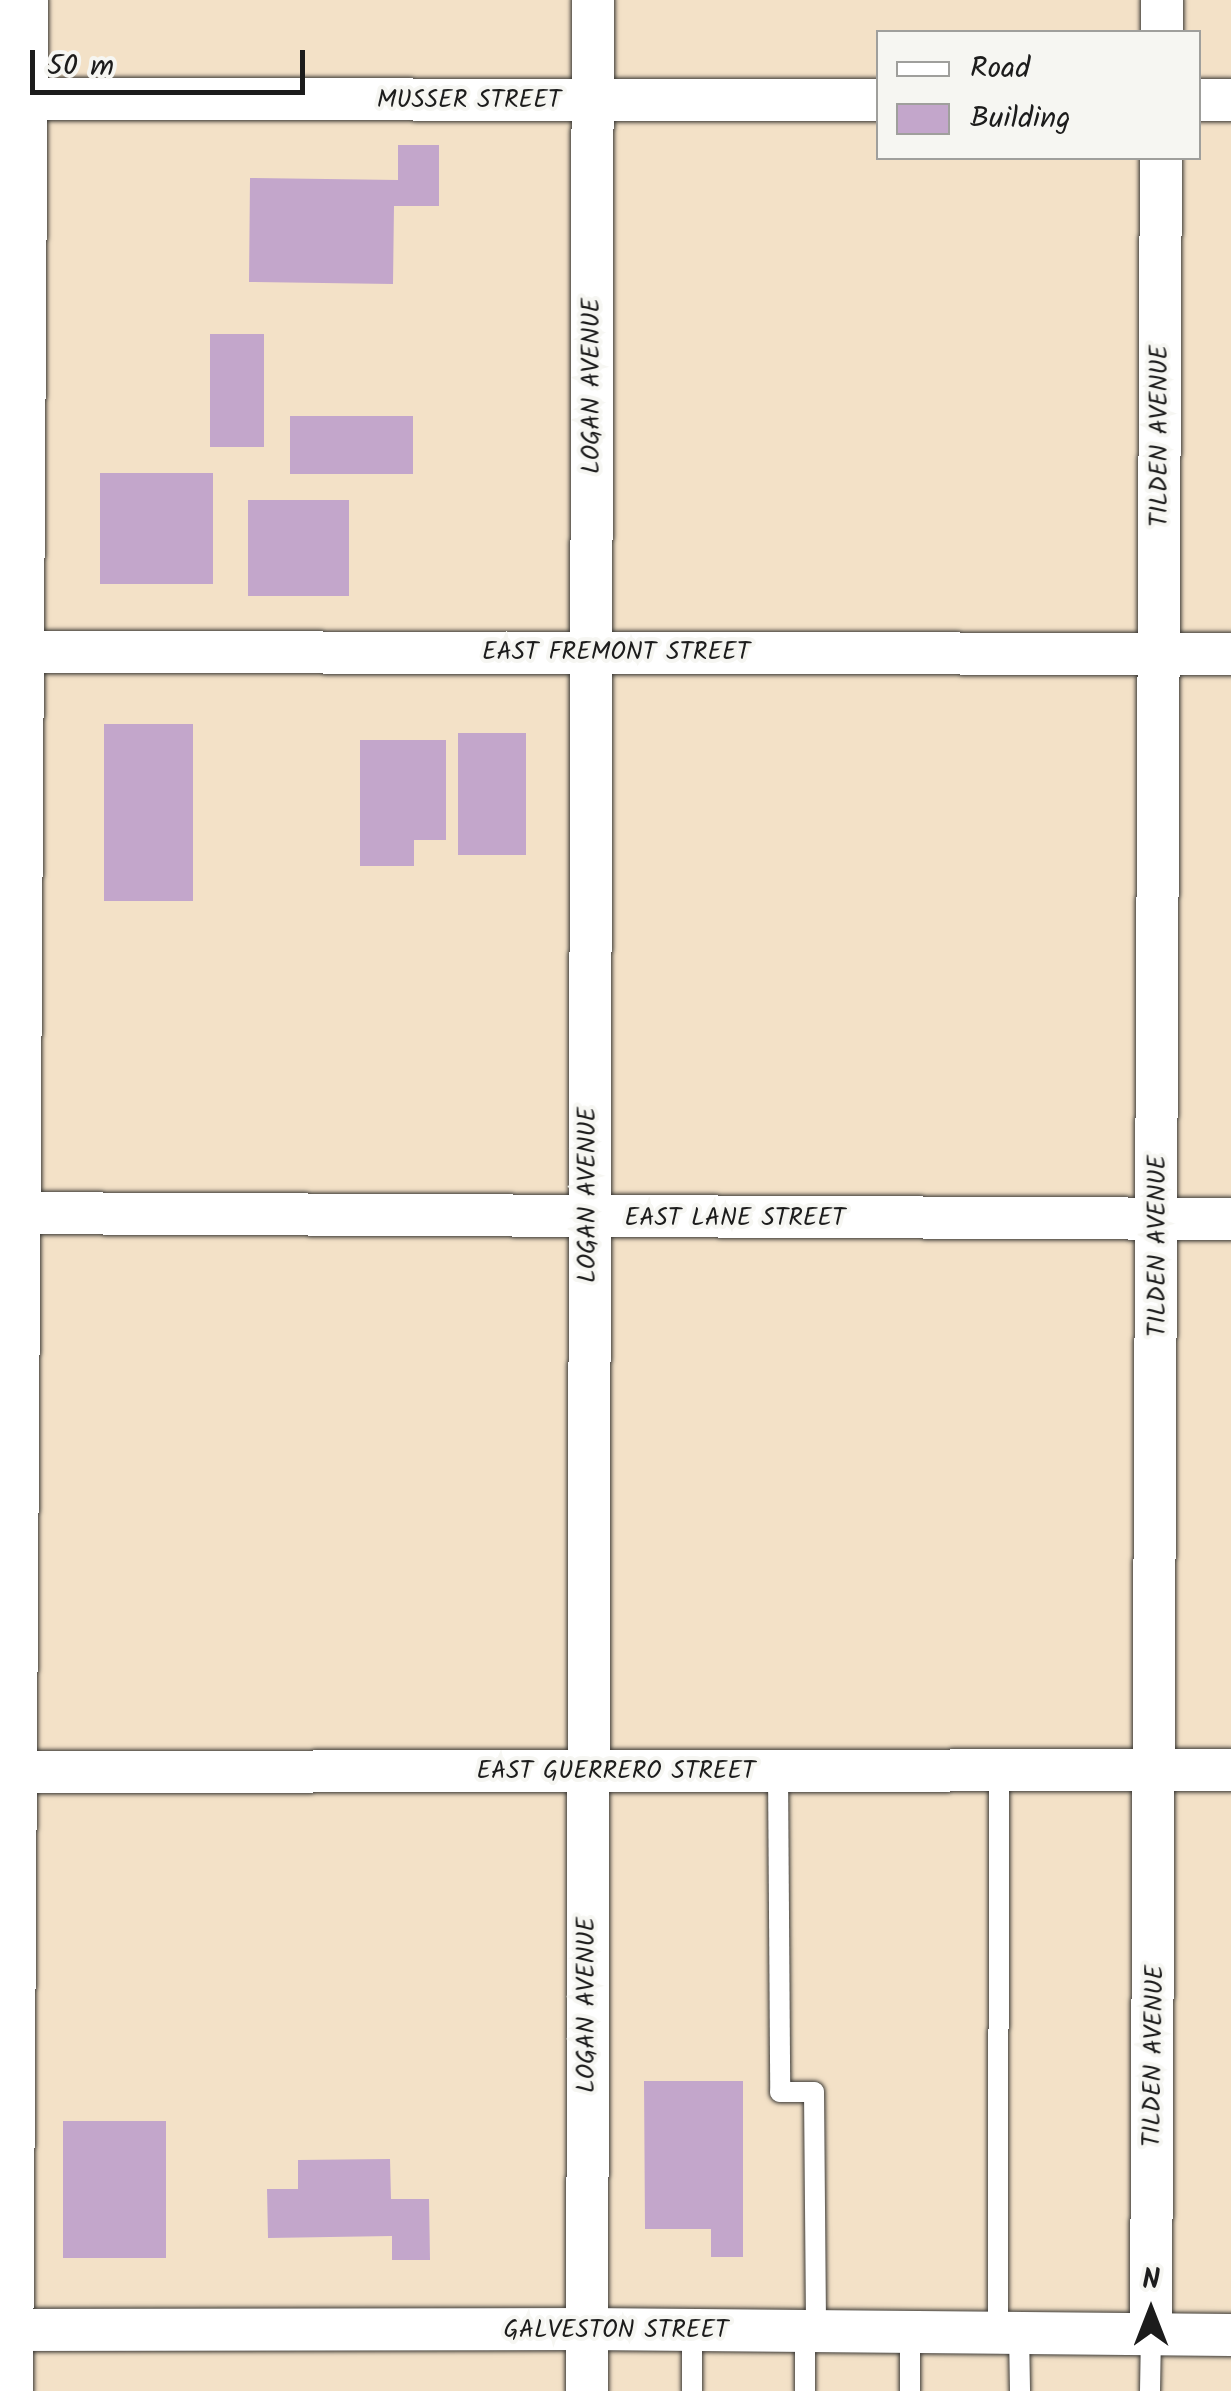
<!DOCTYPE html>
<style>
body{margin:0}
#map{position:relative;width:1231px;height:2391px;overflow:hidden;background:#f3e1c7;font-family:Kalam,sans-serif}
div>[style]{position:absolute}
.building>*{inset:0;background:#c3a6cb;transform-origin:0 0}
.roads{filter:drop-shadow(0 0 2px #3c3a36) drop-shadow(0 0 2px #3c3a36)}
.service>*{height:20px;margin:-10px;padding:0 10px;transform-origin:10px;border-radius:10px;background:#fff}
.minor>*{height:42px;margin:-21px;padding:0 21px;transform-origin:21px;border-radius:21px;background:#fff}
.tertiary>*{height:52px;margin:-26px;padding:0 26px;transform-origin:26px;border-radius:26px;background:#fff}
span{translate:-50% -50%;white-space:nowrap;text-align:center;line-height:1.15;-webkit-text-stroke:8px #f6f6f2;paint-order:stroke}
.street-label{font-size:25px;color:#1c1c1c}
.legend{position:absolute;left:876px;top:30px;width:325px;height:130px;box-sizing:border-box;background:#f6f6f2;border:2px solid #9f9f9c;margin:0;padding:12px 18px;list-style:none;font-size:30px;color:#1c1c1c}
.legend li{display:flex;align-items:center;gap:20px;height:50px}
.legend b{width:50px;border:2px solid #9f9f9c}
.north{position:absolute;left:1101px;top:2261px;width:100px;height:100px;-webkit-text-stroke:8px #f6f6f2;paint-order:stroke;rotate:0deg;font-size:28px;font-weight:700;line-height:40px;text-align:center;color:#1c1c1c}
.north::after{content:'';display:block;margin:auto;width:35px;height:45px;background:#1c1c1c;clip-path:polygon(50% 0,100% 100%,50% 72%,0 100%)}
.scale{position:absolute;left:30px;top:50px;width:275px;height:45px;box-sizing:border-box;border:5px solid #1c1c1c;border-top:0;padding-left:12px;font-size:30px;line-height:35px;white-space:nowrap;color:#1c1c1c;-webkit-text-stroke:8px #f6f6f2;paint-order:stroke}
</style>
<div id="map">
<div class="building">
<i style="clip-path:polygon(398px 145px,439px 145px,439px 206px,394px 206px,393px 284px,249px 282px,250px 178px,398px 180px)"></i>
<i style="left:210px;top:334px;width:54px;height:113px"></i>
<i style="left:290px;top:416px;width:123px;height:58px"></i>
<i style="left:100px;top:473px;width:113px;height:111px"></i>
<i style="left:248px;top:500px;width:101px;height:96px"></i>
<i style="left:104px;top:724px;width:89px;height:177px"></i>
<i style="left:458px;top:733px;width:68px;height:122px"></i>
<i style="clip-path:polygon(360px 740px,446px 740px,446px 840px,414px 840px,414px 866px,360px 866px)"></i>
<i style="clip-path:polygon(644px 2081px,743px 2081px,743px 2257px,711px 2257px,711px 2229px,645px 2229px)"></i>
<i style="left:63px;top:2121px;width:103px;height:137px"></i>
<i style="clip-path:polygon(390px 2159px,391px 2199px,429px 2199px,430px 2260px,392px 2260px,392px 2236px,268px 2238px,267px 2189px,298px 2189px,298px 2160px)"></i>
</div>
<div class="roads">
<div class="service">
<i style="left:778px;top:1771px;width:321px;rotate:89.6deg"></i>
<i style="left:780px;top:2092px;width:34px"></i>
<i style="left:814px;top:2092px;width:239px;rotate:89.5deg"></i>
<i style="left:692px;top:2330px;width:61px;rotate:90deg"></i>
<i style="left:805px;top:2331px;width:60px;rotate:90deg"></i>
<i style="left:910px;top:2332px;width:59px;rotate:90deg"></i>
<i style="left:998px;top:2332px;width:561px;rotate:-89.9deg"></i>
<i style="left:1019px;top:2332px;width:59px;rotate:89deg"></i>
<i style="left:1150px;top:2391px;width:57px;rotate:-89deg"></i>
</div>
<div class="minor">
<i style="left:1162px;top:32px;width:32px;rotate:-90deg"></i>
<i style="left:0;top:99px;width:878px;rotate:0.07deg"></i>
<i style="left:1198px;top:100px;width:33px"></i>
<i style="left:0;top:652px;width:1231px;rotate:0.09deg"></i>
<i style="left:0;top:1213px;width:1231px;rotate:0.28deg"></i>
<i style="left:0;top:1772px;width:1231px;rotate:-0.09deg"></i>
<i style="left:0;top:2330px;width:587px;rotate:-0.1deg"></i>
<i style="left:587px;top:2329px;width:644px;rotate:0.53deg"></i>
<i style="left:1151px;top:2334px;width:2176px;rotate:-89.74deg"></i>
<i style="left:587px;top:2391px;width:2391px;rotate:-89.86deg"></i>
</div>
<div class="tertiary">
<i style="left:7px;top:2391px;width:2391px;rotate:-89.64deg"></i>
</div>
</div>
<div class="street-label">
<span style="left:469px;top:100px">MUSSER STREET</span>
<span style="left:592px;top:386px;rotate:-90deg">LOGAN AVENUE</span>
<span style="left:1160px;top:436px;rotate:-90deg">TILDEN AVENUE</span>
<span style="left:616px;top:652px">EAST FREMONT STREET</span>
<span style="left:588px;top:1195px;rotate:-90deg">LOGAN AVENUE</span>
<span style="left:735px;top:1218px">EAST LANE STREET</span>
<span style="left:1158px;top:1246px;rotate:-90deg">TILDEN AVENUE</span>
<span style="left:616px;top:1771px">EAST GUERRERO STREET</span>
<span style="left:587px;top:2005px;rotate:-90deg">LOGAN AVENUE</span>
<span style="left:1154px;top:2056px;rotate:-89deg">TILDEN AVENUE</span>
<span style="left:616px;top:2330px">GALVESTON STREET</span>
</div>
<ul class="legend">
<li><b style="height:12px;background:#fff"></b>Road</li>
<li><b style="height:28px;background:#c3a6cb"></b>Building</li>
</ul>
<div class="north">N</div>
<div class="scale">50 m</div>
</div>
